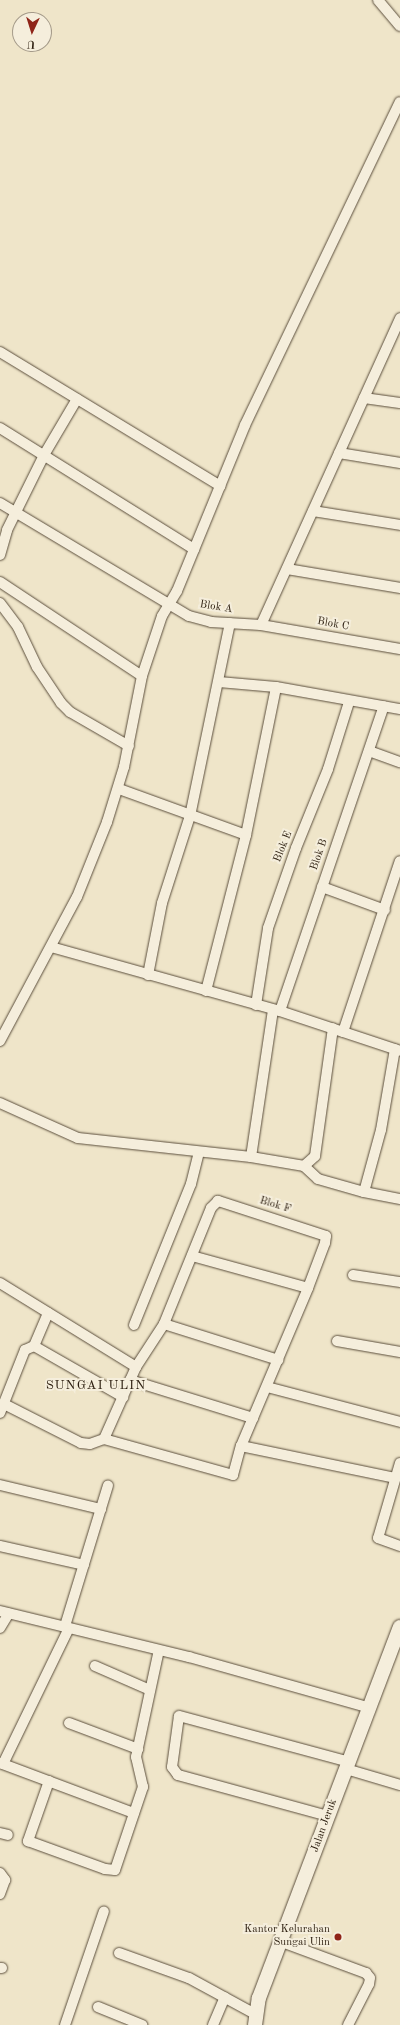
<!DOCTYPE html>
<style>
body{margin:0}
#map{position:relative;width:400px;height:2025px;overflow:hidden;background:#efe5c9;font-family:"Old Standard TT",serif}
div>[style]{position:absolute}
.roads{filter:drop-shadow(0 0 1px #5b4e3c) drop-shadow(0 0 1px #5b4e3c)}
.street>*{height:10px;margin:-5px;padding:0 5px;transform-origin:5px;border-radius:5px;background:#f5eedc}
.secondary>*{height:14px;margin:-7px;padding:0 7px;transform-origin:7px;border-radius:7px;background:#f5eedc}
.dots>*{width:11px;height:11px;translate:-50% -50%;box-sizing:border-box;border:2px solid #f5eedc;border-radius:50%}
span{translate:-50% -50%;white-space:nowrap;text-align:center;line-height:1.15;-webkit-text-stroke:4px #f5eedc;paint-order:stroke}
.street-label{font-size:11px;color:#2a1c0d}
.poi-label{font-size:11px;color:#2a1c0d}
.right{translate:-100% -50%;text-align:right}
.quarter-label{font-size:13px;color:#2a1c0d;letter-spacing:1px}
.north{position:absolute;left:12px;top:12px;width:40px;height:40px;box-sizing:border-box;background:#f5eedc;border:1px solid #a49a89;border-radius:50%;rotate:184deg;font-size:11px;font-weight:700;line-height:16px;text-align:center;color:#2a1c0d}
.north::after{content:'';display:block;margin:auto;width:14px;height:18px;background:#8f2418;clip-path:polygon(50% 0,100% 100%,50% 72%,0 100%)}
</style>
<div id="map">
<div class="roads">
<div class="street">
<i style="left:378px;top:0;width:34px;rotate:50deg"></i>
<i style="left:0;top:352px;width:258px;rotate:31.3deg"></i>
<i style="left:364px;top:398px;width:36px;rotate:8deg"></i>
<i style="left:0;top:428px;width:229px;rotate:32deg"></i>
<i style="left:339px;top:453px;width:62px;rotate:9.3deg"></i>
<i style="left:0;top:503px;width:220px;rotate:30.9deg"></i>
<i style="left:189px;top:616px;width:23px;rotate:15deg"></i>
<i style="left:211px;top:622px;width:50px;rotate:3.4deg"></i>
<i style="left:261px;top:625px;width:141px;rotate:9.8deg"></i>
<i style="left:313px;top:511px;width:88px;rotate:9.1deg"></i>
<i style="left:0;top:555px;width:26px;rotate:-74deg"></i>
<i style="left:7px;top:530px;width:84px;rotate:-63.7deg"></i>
<i style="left:44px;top:455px;width:65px;rotate:-59.5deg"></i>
<i style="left:287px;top:569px;width:115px;rotate:9.5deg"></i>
<i style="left:0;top:582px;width:170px;rotate:33.5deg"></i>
<i style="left:0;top:603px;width:30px;rotate:53deg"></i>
<i style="left:18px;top:627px;width:44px;rotate:64.6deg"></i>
<i style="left:37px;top:667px;width:43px;rotate:56.3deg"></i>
<i style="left:61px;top:703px;width:13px;rotate:45deg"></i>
<i style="left:70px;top:712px;width:68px;rotate:30deg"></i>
<i style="left:261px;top:625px;width:337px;rotate:-65.6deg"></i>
<i style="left:219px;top:682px;width:57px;rotate:5deg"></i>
<i style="left:276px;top:687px;width:126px;rotate:10.1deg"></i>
<i style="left:369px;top:751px;width:33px;rotate:20deg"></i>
<i style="left:119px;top:789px;width:135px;rotate:19.9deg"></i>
<i style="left:322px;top:887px;width:67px;rotate:20.1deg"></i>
<i style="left:51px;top:947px;width:238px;rotate:15.6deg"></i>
<i style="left:280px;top:1011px;width:126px;rotate:18.4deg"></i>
<i style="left:148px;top:975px;width:73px;rotate:-79deg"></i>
<i style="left:162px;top:903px;width:91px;rotate:-72.2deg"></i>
<i style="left:190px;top:816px;width:197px;rotate:-78.3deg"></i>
<i style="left:206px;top:991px;width:161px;rotate:-75.6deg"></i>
<i style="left:246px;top:835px;width:151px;rotate:-78.5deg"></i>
<i style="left:256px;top:1005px;width:78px;rotate:-81.1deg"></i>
<i style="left:268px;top:928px;width:85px;rotate:-70.7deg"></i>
<i style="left:296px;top:848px;width:85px;rotate:-67.9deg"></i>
<i style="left:328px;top:769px;width:70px;rotate:-72.6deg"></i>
<i style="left:280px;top:1011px;width:322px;rotate:-71.2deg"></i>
<i style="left:343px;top:1032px;width:180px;rotate:-71.6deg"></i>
<i style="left:0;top:1041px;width:163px;rotate:-61.9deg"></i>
<i style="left:77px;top:897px;width:81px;rotate:-68.2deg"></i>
<i style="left:107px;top:822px;width:58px;rotate:-72.8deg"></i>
<i style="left:124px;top:767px;width:93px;rotate:-78.8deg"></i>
<i style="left:142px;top:676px;width:63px;rotate:-71.6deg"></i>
<i style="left:162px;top:616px;width:29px;rotate:-59deg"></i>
<i style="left:177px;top:591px;width:179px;rotate:-67.7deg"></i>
<i style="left:245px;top:425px;width:358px;rotate:-64.4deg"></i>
<i style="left:0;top:1103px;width:85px;rotate:24.2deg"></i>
<i style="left:78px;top:1138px;width:174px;rotate:6.3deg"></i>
<i style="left:251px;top:1157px;width:54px;rotate:9.6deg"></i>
<i style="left:304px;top:1166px;width:15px;rotate:-42deg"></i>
<i style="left:315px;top:1156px;width:129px;rotate:-82deg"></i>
<i style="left:251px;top:1157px;width:149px;rotate:-81.5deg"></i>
<i style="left:304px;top:1166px;width:19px;rotate:43deg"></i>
<i style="left:318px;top:1179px;width:48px;rotate:15.8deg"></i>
<i style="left:364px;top:1192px;width:37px;rotate:11deg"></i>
<i style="left:364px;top:1192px;width:64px;rotate:-74.7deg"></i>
<i style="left:381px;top:1130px;width:82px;rotate:-80.2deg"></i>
<i style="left:192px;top:1256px;width:120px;rotate:15.4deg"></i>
<i style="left:353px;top:1275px;width:48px;rotate:8.5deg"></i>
<i style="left:0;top:1283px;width:160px;rotate:31.7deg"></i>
<i style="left:164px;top:1324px;width:120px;rotate:17.5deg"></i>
<i style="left:134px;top:1325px;width:152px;rotate:-68deg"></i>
<i style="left:191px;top:1184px;width:33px;rotate:-76deg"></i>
<i style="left:337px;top:1341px;width:64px;rotate:9.9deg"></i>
<i style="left:34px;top:1346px;width:103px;rotate:29.8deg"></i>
<i style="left:34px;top:1346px;width:36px;rotate:-67deg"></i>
<i style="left:130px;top:1380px;width:129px;rotate:17.2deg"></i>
<i style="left:267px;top:1387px;width:138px;rotate:14.7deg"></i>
<i style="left:4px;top:1404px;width:86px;rotate:26.9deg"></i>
<i style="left:81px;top:1443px;width:9px;rotate:6deg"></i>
<i style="left:90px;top:1444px;width:15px;rotate:-20deg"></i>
<i style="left:104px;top:1439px;width:134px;rotate:15.6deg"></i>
<i style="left:233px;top:1475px;width:30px;rotate:-75deg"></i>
<i style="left:241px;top:1446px;width:172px;rotate:-67deg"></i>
<i style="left:308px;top:1288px;width:48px;rotate:-69.3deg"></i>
<i style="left:325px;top:1243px;width:7px;rotate:-82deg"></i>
<i style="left:326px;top:1236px;width:114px;rotate:-162deg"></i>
<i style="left:218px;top:1201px;width:10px;rotate:135deg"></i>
<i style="left:211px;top:1208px;width:125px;rotate:112.1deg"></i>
<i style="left:164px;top:1324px;width:51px;rotate:123.1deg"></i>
<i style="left:136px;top:1367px;width:79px;rotate:114deg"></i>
<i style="left:0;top:1413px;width:68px;rotate:-68.4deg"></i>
<i style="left:25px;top:1350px;width:10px;rotate:-24deg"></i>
<i style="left:241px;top:1446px;width:157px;rotate:11.7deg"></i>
<i style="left:400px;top:1463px;width:78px;rotate:106.3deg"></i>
<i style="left:378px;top:1538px;width:23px;rotate:20deg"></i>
<i style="left:0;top:1485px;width:104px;rotate:13.4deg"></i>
<i style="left:0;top:1546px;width:86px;rotate:12.7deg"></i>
<i style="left:0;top:1611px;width:195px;rotate:13.7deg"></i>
<i style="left:189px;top:1657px;width:188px;rotate:15.7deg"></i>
<i style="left:65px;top:1626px;width:147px;rotate:-73deg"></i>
<i style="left:0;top:1628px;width:17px;rotate:-59deg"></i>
<i style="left:95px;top:1666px;width:60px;rotate:23.6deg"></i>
<i style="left:69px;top:1723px;width:74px;rotate:20.6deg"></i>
<i style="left:0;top:1763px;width:143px;rotate:20.5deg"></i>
<i style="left:3px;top:1764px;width:151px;rotate:-64.1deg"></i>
<i style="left:346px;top:1769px;width:56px;rotate:16.5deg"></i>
<i style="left:49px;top:1781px;width:64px;rotate:109.3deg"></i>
<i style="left:28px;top:1841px;width:82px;rotate:20deg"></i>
<i style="left:105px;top:1869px;width:10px;rotate:6deg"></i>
<i style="left:115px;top:1870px;width:88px;rotate:-71.4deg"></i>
<i style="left:143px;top:1787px;width:31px;rotate:-103deg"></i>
<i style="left:136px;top:1757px;width:109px;rotate:-77.9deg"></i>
<i style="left:328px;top:1816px;width:156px;rotate:-164.7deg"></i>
<i style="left:178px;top:1775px;width:10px;rotate:-127deg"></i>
<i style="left:172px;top:1767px;width:51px;rotate:-82.2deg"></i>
<i style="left:179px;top:1716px;width:176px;rotate:15.1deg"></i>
<i style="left:0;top:1833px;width:8px;rotate:14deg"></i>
<i style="left:0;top:1873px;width:9px;rotate:54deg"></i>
<i style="left:5px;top:1880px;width:15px;rotate:110deg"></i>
<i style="left:282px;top:1942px;width:90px;rotate:20.3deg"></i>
<i style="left:366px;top:1973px;width:6px;rotate:51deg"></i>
<i style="left:370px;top:1978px;width:6px;rotate:99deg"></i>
<i style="left:369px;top:1984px;width:46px;rotate:117.1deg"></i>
<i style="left:119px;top:1953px;width:74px;rotate:19.7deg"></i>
<i style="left:189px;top:1978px;width:75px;rotate:28.6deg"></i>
<i style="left:0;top:1968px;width:2px"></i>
<i style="left:98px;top:2007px;width:48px;rotate:22.2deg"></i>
<i style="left:65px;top:2025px;width:120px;rotate:-71.1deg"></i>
<i style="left:213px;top:2025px;width:30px;rotate:-67deg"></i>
</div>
<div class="secondary">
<i style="left:255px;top:2025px;width:27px;rotate:-82deg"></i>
<i style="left:259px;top:1998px;width:397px;rotate:-69.2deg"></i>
</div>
</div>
<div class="dots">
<i style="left:338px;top:1937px;background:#8f2418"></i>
</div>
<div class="street-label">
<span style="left:216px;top:608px;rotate:9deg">Blok A</span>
<span style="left:333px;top:625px;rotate:10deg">Blok C</span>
<span style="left:284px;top:847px;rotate:-68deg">Blok E</span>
<span style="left:320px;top:855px;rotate:-71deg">Blok B</span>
<span style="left:275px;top:1206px;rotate:17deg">Blok F</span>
<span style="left:325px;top:1826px;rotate:-70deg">Jalan Jeruk</span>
</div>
<div class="poi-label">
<span class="right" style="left:330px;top:1937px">Kantor Kelurahan<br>Sungai Ulin</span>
</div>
<div class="quarter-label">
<span style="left:96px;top:1386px">SUNGAI ULIN</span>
</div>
<div class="north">U</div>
</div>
